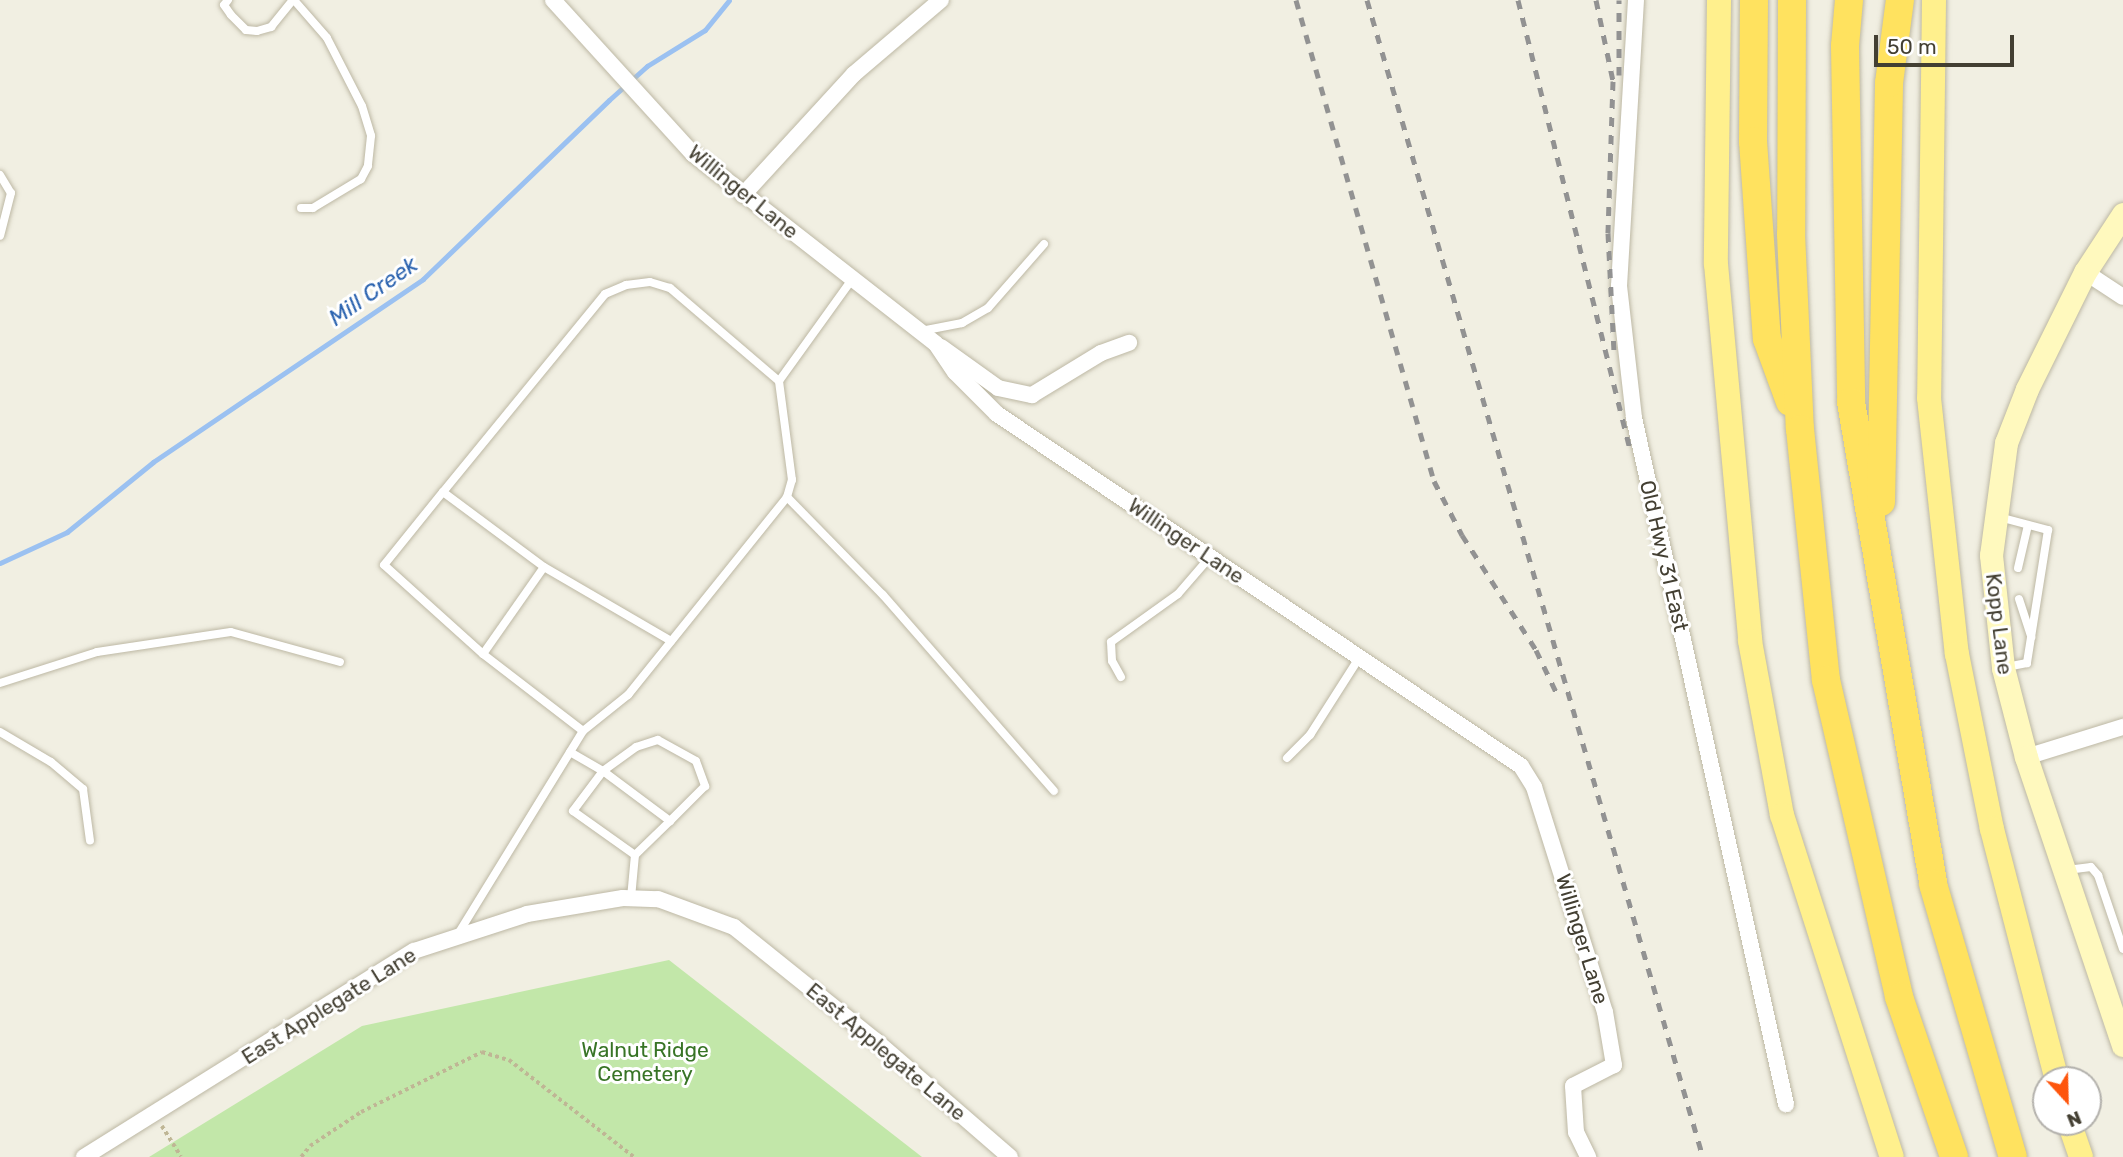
<!DOCTYPE html>
<style>
body{margin:0}
#map{position:relative;width:2123px;height:1157px;overflow:hidden;background:#f1efe2;font-family:Rubik,sans-serif}
div>[style]{position:absolute}
.green>*{inset:0;background:#c2e7a9}
.stream>*{height:5px;margin:-2.5px;padding:0 2.5px;transform-origin:2.5px;border-radius:2.5px;background:#9bc1f1}
.path>*{height:3.5px;margin-top:-1.75px;transform-origin:0;background:repeating-linear-gradient(90deg,#bfb695 0 3.5px,transparent 0 7px)}
.roads{filter:drop-shadow(0 0 2px #bdb8a4) drop-shadow(0 0 2px #bdb8a4)}
.lane>*{height:8px;margin:-4px;padding:0 4px;transform-origin:4px;border-radius:4px;background:#fff}
.street>*{height:16px;margin:-8px;padding:0 8px;transform-origin:8px;border-radius:8px;background:#fff}
.secondary>*{height:23px;margin:-11.5px;padding:0 11.5px;transform-origin:11.5px;border-radius:11.5px;background:#fff9be}
.primary>*{height:24px;margin:-12px;padding:0 12px;transform-origin:12px;border-radius:12px;background:#fff08d}
.highway>*{height:28px;margin:-14px;padding:0 14px;transform-origin:14px;border-radius:14px;background:#ffe25f}
.rail>*{height:5px;margin-top:-2.5px;transform-origin:0;background:repeating-linear-gradient(90deg,#929292 0 9px,transparent 0 18px)}
span{translate:-50% -50%;white-space:nowrap;text-align:center;line-height:1.15;-webkit-text-stroke:6px #fff;paint-order:stroke}
.street-label{font-size:21px;color:#433f32}
.park-label{font-size:21px;color:#387426}
.water-label{font-size:23px;color:#2b63af;font-style:italic}
.north{position:absolute;left:2032px;top:1066px;width:70px;height:70px;box-sizing:border-box;background:#fff;border:2px solid #b4b2ad;border-radius:50%;rotate:158deg;font-size:19px;font-weight:700;line-height:28px;text-align:center;color:#433f32}
.north::after{content:'';display:block;margin:auto;width:24px;height:32px;background:#fe550c;clip-path:polygon(50% 0,100% 100%,50% 72%,0 100%)}
.scale{position:absolute;left:1874px;top:35px;width:140px;height:32px;box-sizing:border-box;border:4px solid #433f32;border-top:0;padding-left:9px;font-size:21px;line-height:24px;white-space:nowrap;color:#433f32;-webkit-text-stroke:5px #fff;paint-order:stroke}
</style>
<div id="map">
<div class="green">
<i style="clip-path:polygon(669px 960px,922px 1157px,149px 1157px,362px 1026px)"></i>
</div>
<div class="stream">
<i style="left:0;top:563px;width:74px;rotate:-24.8deg"></i>
<i style="left:67px;top:532px;width:111px;rotate:-39.1deg"></i>
<i style="left:153px;top:462px;width:326px;rotate:-34.1deg"></i>
<i style="left:423px;top:279px;width:258px;rotate:-43.9deg"></i>
<i style="left:609px;top:100px;width:51px;rotate:-41.8deg"></i>
<i style="left:647px;top:66px;width:68px;rotate:-31.8deg"></i>
<i style="left:705px;top:30px;width:38px;rotate:-51deg"></i>
</div>
<div class="path">
<i style="left:162px;top:1126px;width:36px;rotate:58deg"></i>
<i style="left:301px;top:1157px;width:14px;rotate:-51deg"></i>
<i style="left:310px;top:1146px;width:61px;rotate:-33.7deg"></i>
<i style="left:361px;top:1112px;width:135px;rotate:-26.4deg"></i>
<i style="left:482px;top:1052px;width:28px;rotate:17deg"></i>
<i style="left:509px;top:1060px;width:158px;rotate:37.8deg"></i>
</div>
<div class="roads">
<div class="lane">
<i style="left:228px;top:0;width:6px;rotate:129deg"></i>
<i style="left:224px;top:5px;width:12px;rotate:55deg"></i>
<i style="left:231px;top:15px;width:21px;rotate:45deg"></i>
<i style="left:246px;top:30px;width:11px;rotate:5deg"></i>
<i style="left:257px;top:31px;width:15px;rotate:-16deg"></i>
<i style="left:271px;top:27px;width:35px;rotate:-51deg"></i>
<i style="left:294px;top:0;width:50px;rotate:49deg"></i>
<i style="left:327px;top:38px;width:76px;rotate:62.8deg"></i>
<i style="left:362px;top:106px;width:31px;rotate:73deg"></i>
<i style="left:371px;top:136px;width:30px;rotate:96deg"></i>
<i style="left:368px;top:166px;width:15px;rotate:118deg"></i>
<i style="left:361px;top:179px;width:56px;rotate:148.9deg"></i>
<i style="left:313px;top:208px;width:12px;rotate:180deg"></i>
<i style="left:0;top:175px;width:21px;rotate:59deg"></i>
<i style="left:11px;top:193px;width:44px;rotate:104.3deg"></i>
<i style="left:921px;top:331px;width:42px;rotate:-11deg"></i>
<i style="left:962px;top:323px;width:30px;rotate:-30deg"></i>
<i style="left:988px;top:308px;width:85px;rotate:-48.8deg"></i>
<i style="left:443px;top:492px;width:256px;rotate:-50.7deg"></i>
<i style="left:605px;top:294px;width:23px;rotate:-23deg"></i>
<i style="left:626px;top:285px;width:24px;rotate:-7deg"></i>
<i style="left:650px;top:282px;width:21px;rotate:17deg"></i>
<i style="left:670px;top:288px;width:143px;rotate:40.5deg"></i>
<i style="left:787px;top:497px;width:137px;rotate:45.6deg"></i>
<i style="left:883px;top:595px;width:260px;rotate:48.9deg"></i>
<i style="left:1999px;top:517px;width:51px;rotate:14.9deg"></i>
<i style="left:2048px;top:530px;width:135px;rotate:99deg"></i>
<i style="left:2027px;top:663px;width:21px;rotate:169deg"></i>
<i style="left:2018px;top:568px;width:44px;rotate:-76.9deg"></i>
<i style="left:2019px;top:599px;width:40px;rotate:72deg"></i>
<i style="left:483px;top:654px;width:133px;rotate:-138deg"></i>
<i style="left:384px;top:565px;width:94px;rotate:-51.1deg"></i>
<i style="left:443px;top:492px;width:126px;rotate:36.6deg"></i>
<i style="left:1121px;top:677px;width:18px;rotate:-119deg"></i>
<i style="left:1112px;top:661px;width:19px;rotate:-93deg"></i>
<i style="left:1111px;top:642px;width:82px;rotate:-35.6deg"></i>
<i style="left:1178px;top:594px;width:49px;rotate:-49.1deg"></i>
<i style="left:0;top:683px;width:102px;rotate:-17.7deg"></i>
<i style="left:97px;top:652px;width:135px;rotate:-8.5deg"></i>
<i style="left:231px;top:632px;width:113px;rotate:15.4deg"></i>
<i style="left:583px;top:731px;width:126px;rotate:-142.4deg"></i>
<i style="left:483px;top:654px;width:106px;rotate:-55deg"></i>
<i style="left:544px;top:567px;width:147px;rotate:30.2deg"></i>
<i style="left:0;top:732px;width:59px;rotate:30.5deg"></i>
<i style="left:51px;top:762px;width:42px;rotate:40.2deg"></i>
<i style="left:83px;top:789px;width:52px;rotate:82.3deg"></i>
<i style="left:570px;top:752px;width:38px;rotate:30deg"></i>
<i style="left:603px;top:771px;width:41px;rotate:-36deg"></i>
<i style="left:636px;top:747px;width:23px;rotate:-18deg"></i>
<i style="left:658px;top:740px;width:43px;rotate:28.9deg"></i>
<i style="left:696px;top:761px;width:27px;rotate:70deg"></i>
<i style="left:705px;top:786px;width:49px;rotate:135deg"></i>
<i style="left:1287px;top:758px;width:33px;rotate:-45deg"></i>
<i style="left:1310px;top:735px;width:91px;rotate:-57.5deg"></i>
<i style="left:2067px;top:870px;width:24px;rotate:-7deg"></i>
<i style="left:2091px;top:867px;width:11px;rotate:49deg"></i>
<i style="left:2098px;top:875px;width:78px;rotate:71.3deg"></i>
<i style="left:631px;top:898px;width:43px;rotate:-84.7deg"></i>
<i style="left:635px;top:855px;width:76px;rotate:-144.6deg"></i>
<i style="left:573px;top:811px;width:50px;rotate:-53.1deg"></i>
<i style="left:603px;top:771px;width:84px;rotate:36.7deg"></i>
<i style="left:670px;top:821px;width:49px;rotate:135.8deg"></i>
<i style="left:458px;top:934px;width:238px;rotate:-58.4deg"></i>
<i style="left:583px;top:731px;width:58px;rotate:-38.7deg"></i>
<i style="left:628px;top:695px;width:254px;rotate:-51.2deg"></i>
<i style="left:787px;top:497px;width:18px;rotate:-74deg"></i>
<i style="left:792px;top:480px;width:100px;rotate:-97.5deg"></i>
<i style="left:779px;top:381px;width:127px;rotate:-54.3deg"></i>
</div>
<div class="street">
<i style="left:553px;top:0;width:208px;rotate:47.7deg"></i>
<i style="left:693px;top:154px;width:308px;rotate:38deg"></i>
<i style="left:936px;top:344px;width:34px;rotate:56deg"></i>
<i style="left:955px;top:372px;width:59px;rotate:45deg"></i>
<i style="left:997px;top:414px;width:631px;rotate:33.89deg"></i>
<i style="left:1521px;top:766px;width:25px;rotate:58deg"></i>
<i style="left:1534px;top:787px;width:236px;rotate:72.5deg"></i>
<i style="left:1605px;top:1012px;width:54px;rotate:80.4deg"></i>
<i style="left:1614px;top:1065px;width:46px;rotate:152.9deg"></i>
<i style="left:1573px;top:1086px;width:46px;rotate:86.3deg"></i>
<i style="left:1576px;top:1132px;width:28px;rotate:64deg"></i>
<i style="left:1636px;top:0;width:287px;rotate:93.4deg"></i>
<i style="left:1619px;top:286px;width:133px;rotate:83.5deg"></i>
<i style="left:1634px;top:418px;width:703px;rotate:77.51deg"></i>
<i style="left:743px;top:195px;width:164px;rotate:-47.5deg"></i>
<i style="left:854px;top:74px;width:114px;rotate:-40.4deg"></i>
<i style="left:2085px;top:272px;width:45px;rotate:33.3deg"></i>
<i style="left:941px;top:347px;width:70px;rotate:35.7deg"></i>
<i style="left:998px;top:388px;width:35px;rotate:12deg"></i>
<i style="left:1032px;top:395px;width:81px;rotate:-31.3deg"></i>
<i style="left:1101px;top:353px;width:30px;rotate:-20deg"></i>
<i style="left:2026px;top:757px;width:102px;rotate:-17.2deg"></i>
<i style="left:84px;top:1157px;width:389px;rotate:-32deg"></i>
<i style="left:414px;top:951px;width:119px;rotate:-18.1deg"></i>
<i style="left:527px;top:914px;width:97px;rotate:-9.5deg"></i>
<i style="left:623px;top:898px;width:35px;rotate:2deg"></i>
<i style="left:658px;top:899px;width:81px;rotate:20.2deg"></i>
<i style="left:734px;top:927px;width:182px;rotate:38.8deg"></i>
<i style="left:876px;top:1041px;width:177px;rotate:40.9deg"></i>
</div>
<div class="secondary">
<i style="left:2123px;top:214px;width:69px;rotate:123.2deg"></i>
<i style="left:2085px;top:272px;width:131px;rotate:116.4deg"></i>
<i style="left:2027px;top:389px;width:58px;rotate:111.3deg"></i>
<i style="left:2006px;top:443px;width:113px;rotate:97.6deg"></i>
<i style="left:1991px;top:555px;width:114px;rotate:83.9deg"></i>
<i style="left:2003px;top:668px;width:92px;rotate:75.5deg"></i>
<i style="left:2026px;top:757px;width:304px;rotate:71.4deg"></i>
</div>
<div class="primary">
<i style="left:1719px;top:0;width:264px;rotate:90.7deg"></i>
<i style="left:1716px;top:264px;width:379px;rotate:84.8deg"></i>
<i style="left:1750px;top:641px;width:177px;rotate:79.6deg"></i>
<i style="left:1782px;top:815px;width:359px;rotate:72.2deg"></i>
<i style="left:1934px;top:0;width:398px;rotate:90.7deg"></i>
<i style="left:1929px;top:398px;width:258px;rotate:83.8deg"></i>
<i style="left:1957px;top:654px;width:178px;rotate:78.7deg"></i>
<i style="left:1992px;top:829px;width:259px;rotate:75.5deg"></i>
<i style="left:2069px;top:1122px;width:37px;rotate:71deg"></i>
</div>
<div class="highway">
<i style="left:1754px;top:0;width:141px;rotate:90.4deg"></i>
<i style="left:1753px;top:141px;width:198px;rotate:86deg"></i>
<i style="left:1767px;top:339px;width:67px;rotate:69.9deg"></i>
<i style="left:1792px;top:0;width:234px;rotate:90.2deg"></i>
<i style="left:1791px;top:234px;width:195px;rotate:87.4deg"></i>
<i style="left:1800px;top:429px;width:252px;rotate:84.1deg"></i>
<i style="left:1826px;top:680px;width:325px;rotate:77deg"></i>
<i style="left:1899px;top:997px;width:169px;rotate:71deg"></i>
<i style="left:1849px;top:0;width:46px;rotate:95deg"></i>
<i style="left:1845px;top:46px;width:356px;rotate:89deg"></i>
<i style="left:1851px;top:402px;width:489px;rotate:80.3deg"></i>
<i style="left:1933px;top:884px;width:284px;rotate:73.7deg"></i>
<i style="left:1881px;top:502px;width:419px;rotate:-88.9deg"></i>
<i style="left:1889px;top:83px;width:84px;rotate:-82.5deg"></i>
</div>
</div>
<div class="rail">
<i style="left:1296px;top:0;width:500px;rotate:73.99deg"></i>
<i style="left:1434px;top:481px;width:61px;rotate:62.6deg"></i>
<i style="left:1462px;top:535px;width:137px;rotate:57.2deg"></i>
<i style="left:1536px;top:650px;width:53px;rotate:64.4deg"></i>
<i style="left:1367px;top:0;width:1205px;rotate:73.81deg"></i>
<i style="left:1518px;top:0;width:466px;rotate:76deg"></i>
<i style="left:1596px;top:0;width:83px;rotate:78.1deg"></i>
<i style="left:1613px;top:81px;width:152px;rotate:91.9deg"></i>
<i style="left:1608px;top:233px;width:120px;rotate:87.1deg"></i>
<i style="left:1619px;top:75px;width:75px;rotate:-90deg"></i>
</div>
<div class="street-label">
<span style="left:743px;top:192px;rotate:39deg">Willinger Lane</span>
<span style="left:1186px;top:541px;rotate:34deg">Willinger Lane</span>
<span style="left:1664px;top:556px;rotate:77deg">Old Hwy 31 East</span>
<span style="left:1999px;top:624px;rotate:83deg">Kopp Lane</span>
<span style="left:1582px;top:939px;rotate:73deg">Willinger Lane</span>
<span style="left:329px;top:1006px;rotate:-32deg">East Applegate Lane</span>
<span style="left:886px;top:1052px;rotate:40deg">East Applegate Lane</span>
</div>
<div class="park-label">
<span style="left:645px;top:1062px">Walnut Ridge<br>Cemetery</span>
</div>
<div class="water-label">
<span style="left:373px;top:291px;rotate:-35deg">Mill Creek</span>
</div>
<div class="north">N</div>
<div class="scale">50 m</div>
</div>
